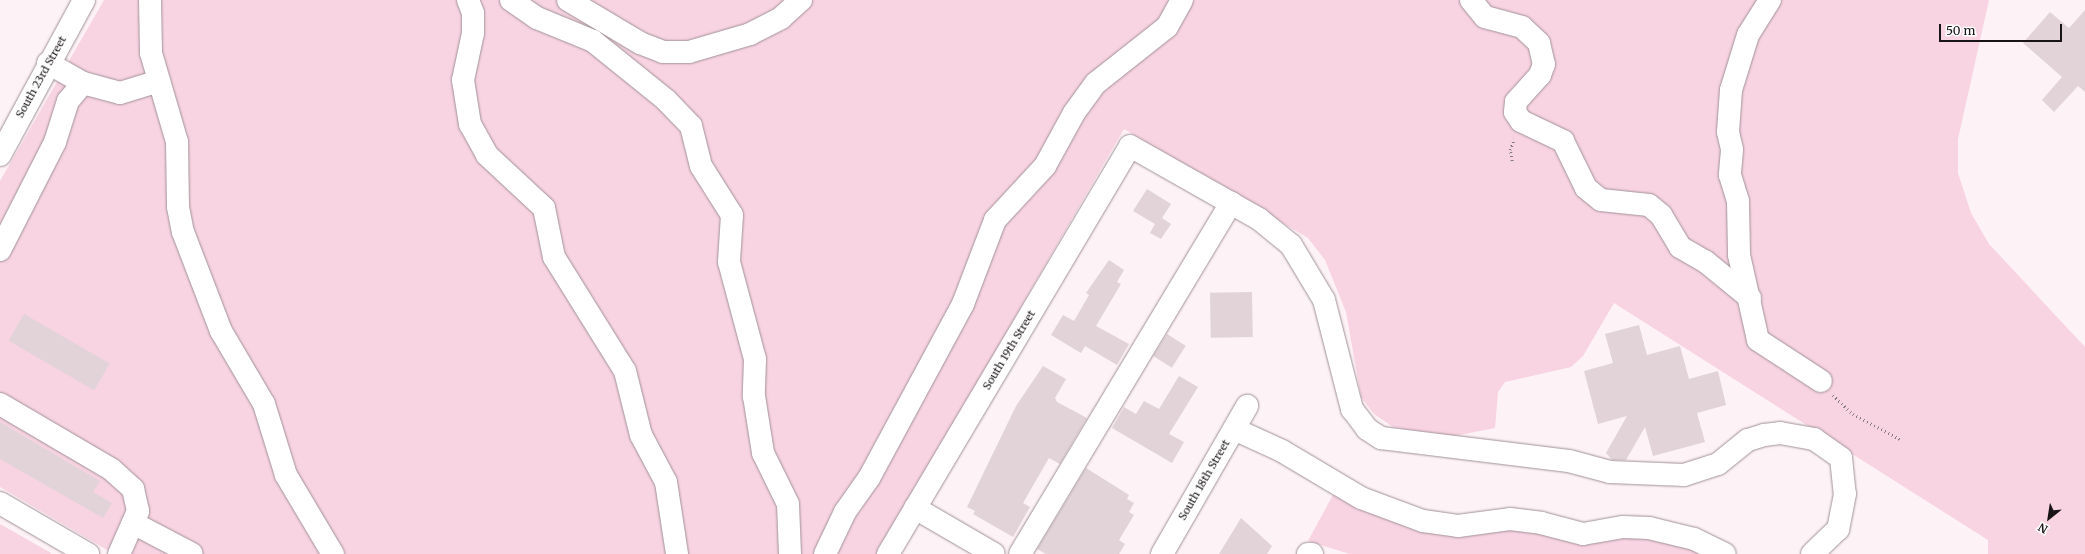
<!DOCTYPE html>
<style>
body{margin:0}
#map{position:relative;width:2085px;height:554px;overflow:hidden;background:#fdf2f6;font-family:Merriweather,serif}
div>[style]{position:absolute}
.green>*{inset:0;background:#f8d3e2}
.building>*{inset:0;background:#e1d3d8;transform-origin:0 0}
.path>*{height:2.5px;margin-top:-1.25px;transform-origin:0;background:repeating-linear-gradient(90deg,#827b7d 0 1px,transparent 0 4px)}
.roads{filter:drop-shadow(0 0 1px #a09297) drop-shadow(0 0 1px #a09297)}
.minor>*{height:22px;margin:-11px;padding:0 11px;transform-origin:11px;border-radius:11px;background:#fff}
span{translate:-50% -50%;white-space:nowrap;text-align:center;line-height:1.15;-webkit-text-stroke:3px #fff;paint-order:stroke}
.street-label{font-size:11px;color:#191416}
.north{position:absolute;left:2029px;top:498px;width:40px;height:40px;-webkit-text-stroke:3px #fff;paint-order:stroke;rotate:210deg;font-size:11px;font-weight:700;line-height:16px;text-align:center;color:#191416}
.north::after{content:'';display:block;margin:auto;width:14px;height:18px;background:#191416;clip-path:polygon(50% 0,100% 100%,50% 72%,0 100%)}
.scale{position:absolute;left:1939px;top:24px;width:123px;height:18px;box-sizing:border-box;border:2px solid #191416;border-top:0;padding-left:5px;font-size:12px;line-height:14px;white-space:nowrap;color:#191416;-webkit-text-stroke:3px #fff;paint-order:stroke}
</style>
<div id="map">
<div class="green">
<i style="clip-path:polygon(104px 0,1989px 0,1958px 139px,1958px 173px,1971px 213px,1989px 244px,2085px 347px,2085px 554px,1988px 554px,1988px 540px,1614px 303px,1583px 356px,1571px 367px,1505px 382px,1498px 392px,1495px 428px,1449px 437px,1393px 427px,1374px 414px,1361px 397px,1346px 312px,1325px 260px,1308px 238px,1124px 129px,878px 554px,114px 554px,0 487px,0 181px)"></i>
<i style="clip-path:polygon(1334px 493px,1389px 518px,1444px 535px,1501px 528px,1640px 534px,1668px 538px,1700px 554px,1350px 554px,1308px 541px)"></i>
<i style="clip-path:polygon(0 524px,51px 553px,50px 554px,0 554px)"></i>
</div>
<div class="building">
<i style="clip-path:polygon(2085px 10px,2085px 92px,2078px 86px,2054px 112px,2042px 100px,2062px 77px,2023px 43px,2050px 12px,2069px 28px)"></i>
<i style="clip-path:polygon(1147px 189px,1171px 204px,1162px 218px,1171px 224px,1161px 239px,1150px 233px,1155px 224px,1133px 211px)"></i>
<i style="clip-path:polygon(1109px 260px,1124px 270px,1117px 282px,1121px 284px,1096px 326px,1129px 344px,1117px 365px,1085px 346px,1081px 353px,1051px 335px,1063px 315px,1074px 321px,1089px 295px,1086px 293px)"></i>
<i style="left:1252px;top:292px;width:45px;height:42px;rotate:89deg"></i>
<i style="left:24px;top:314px;width:99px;height:31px;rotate:30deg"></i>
<i style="clip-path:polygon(1639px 325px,1647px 355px,1680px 346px,1689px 379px,1718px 371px,1726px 405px,1697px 413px,1705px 442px,1653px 456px,1645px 427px,1626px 460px,1612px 460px,1606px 453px,1627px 416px,1598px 424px,1584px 371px,1613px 363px,1605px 334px)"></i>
<i style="left:1167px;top:334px;width:22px;height:26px;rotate:32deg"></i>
<i style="clip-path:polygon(1043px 366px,1066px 379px,1055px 398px,1057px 402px,1087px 418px,1060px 464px,1049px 458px,1023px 503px,1030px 507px,1013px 537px,973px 514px,975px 511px,967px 507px,1016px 406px)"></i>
<i style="clip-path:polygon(1179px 376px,1198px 387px,1169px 434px,1184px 442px,1172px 463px,1112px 428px,1124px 407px,1136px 414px,1144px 401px,1159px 409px)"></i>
<i style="clip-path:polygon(0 422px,100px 481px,93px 492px,112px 503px,103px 518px,0 459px)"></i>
<i style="clip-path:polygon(1086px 468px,1129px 495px,1127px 499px,1134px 503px,1129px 512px,1134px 515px,1119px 540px,1125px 544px,1119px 554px,1046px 554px,1037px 549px)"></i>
<i style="clip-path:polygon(1241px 518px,1272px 546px,1267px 554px,1219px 554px)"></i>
</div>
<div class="path">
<i style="left:1512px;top:161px;width:11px;rotate:-100deg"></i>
<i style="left:1510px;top:150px;width:12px;rotate:-70deg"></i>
<i style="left:1833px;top:395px;width:28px;rotate:44deg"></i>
<i style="left:1853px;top:414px;width:53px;rotate:28deg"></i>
</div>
<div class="roads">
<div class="minor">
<i style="left:150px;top:0;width:53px;rotate:88.9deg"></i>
<i style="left:151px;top:53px;width:93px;rotate:73.7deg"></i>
<i style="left:177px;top:142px;width:65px;rotate:89.1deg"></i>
<i style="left:178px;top:207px;width:25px;rotate:79deg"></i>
<i style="left:183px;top:232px;width:106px;rotate:69deg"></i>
<i style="left:221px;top:331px;width:85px;rotate:59.5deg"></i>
<i style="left:264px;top:404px;width:74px;rotate:72.8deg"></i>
<i style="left:286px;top:475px;width:92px;rotate:59.3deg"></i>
<i style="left:468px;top:0;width:14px;rotate:69deg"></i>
<i style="left:473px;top:13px;width:20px;rotate:90deg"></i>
<i style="left:473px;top:33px;width:48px;rotate:102deg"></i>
<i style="left:463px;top:80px;width:45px;rotate:81deg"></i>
<i style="left:470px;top:124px;width:35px;rotate:61deg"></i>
<i style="left:487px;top:155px;width:78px;rotate:42.9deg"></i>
<i style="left:544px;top:208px;width:50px;rotate:78.5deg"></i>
<i style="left:554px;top:257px;width:134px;rotate:58.1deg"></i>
<i style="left:625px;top:371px;width:66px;rotate:76deg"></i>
<i style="left:641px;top:435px;width:53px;rotate:62deg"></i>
<i style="left:666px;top:482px;width:73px;rotate:81.3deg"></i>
<i style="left:511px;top:0;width:32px;rotate:35deg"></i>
<i style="left:537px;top:18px;width:61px;rotate:22.3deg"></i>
<i style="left:593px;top:41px;width:94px;rotate:38.9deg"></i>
<i style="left:666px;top:100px;width:36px;rotate:46deg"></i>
<i style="left:691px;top:126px;width:41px;rotate:76deg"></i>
<i style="left:701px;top:166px;width:58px;rotate:57.7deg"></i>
<i style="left:732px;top:215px;width:47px;rotate:93.7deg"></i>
<i style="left:729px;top:262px;width:100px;rotate:75deg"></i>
<i style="left:755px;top:359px;width:37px;rotate:92deg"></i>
<i style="left:754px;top:396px;width:58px;rotate:81deg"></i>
<i style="left:763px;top:453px;width:57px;rotate:63.9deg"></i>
<i style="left:788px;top:504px;width:50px;rotate:87.7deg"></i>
<i style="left:568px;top:0;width:84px;rotate:30.8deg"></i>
<i style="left:640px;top:43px;width:25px;rotate:21deg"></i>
<i style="left:663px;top:52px;width:26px"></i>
<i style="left:689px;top:52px;width:64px;rotate:-16.4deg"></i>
<i style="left:750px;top:34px;width:35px;rotate:-27deg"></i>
<i style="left:781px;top:18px;width:27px;rotate:-42deg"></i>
<i style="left:1471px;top:0;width:22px;rotate:51deg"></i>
<i style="left:1485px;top:17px;width:38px;rotate:15deg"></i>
<i style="left:1522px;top:27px;width:23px;rotate:43deg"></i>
<i style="left:1539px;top:43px;width:22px;rotate:77deg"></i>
<i style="left:1544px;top:64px;width:12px;rotate:110deg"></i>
<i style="left:1540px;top:75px;width:36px;rotate:132deg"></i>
<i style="left:1516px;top:102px;width:10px;rotate:96deg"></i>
<i style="left:1515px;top:112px;width:11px;rotate:56deg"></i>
<i style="left:1521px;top:121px;width:47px;rotate:25.5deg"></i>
<i style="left:1563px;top:141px;width:52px;rotate:63.9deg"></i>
<i style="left:1586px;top:188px;width:19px;rotate:39deg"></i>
<i style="left:1601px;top:200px;width:48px;rotate:5.9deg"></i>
<i style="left:1649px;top:205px;width:16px;rotate:40deg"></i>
<i style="left:1661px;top:215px;width:37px;rotate:59deg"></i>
<i style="left:1680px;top:247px;width:30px;rotate:30deg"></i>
<i style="left:1706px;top:262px;width:57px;rotate:39.3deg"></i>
<i style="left:1770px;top:0;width:41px;rotate:122.2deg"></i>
<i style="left:1748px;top:35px;width:58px;rotate:107.2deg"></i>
<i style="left:1731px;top:90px;width:42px;rotate:94.1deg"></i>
<i style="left:1728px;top:132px;width:18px;rotate:77deg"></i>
<i style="left:1732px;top:150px;width:25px;rotate:95deg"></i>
<i style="left:1730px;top:175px;width:27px;rotate:73deg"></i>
<i style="left:1738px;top:201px;width:54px;rotate:88.9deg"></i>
<i style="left:1739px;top:255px;width:87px;rotate:77.4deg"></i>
<i style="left:1758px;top:340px;width:75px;rotate:33.1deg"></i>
<i style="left:48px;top:63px;width:40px;rotate:29.7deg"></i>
<i style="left:83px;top:83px;width:38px;rotate:15deg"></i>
<i style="left:120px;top:93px;width:41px;rotate:-17.1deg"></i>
<i style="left:0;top:155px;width:176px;rotate:-61.5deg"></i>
<i style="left:0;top:250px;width:121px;rotate:-63deg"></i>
<i style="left:55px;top:142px;width:43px;rotate:-72.4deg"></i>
<i style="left:68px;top:101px;width:23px;rotate:-50deg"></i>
<i style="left:0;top:404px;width:129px;rotate:30.4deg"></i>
<i style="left:111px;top:469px;width:30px;rotate:42deg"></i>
<i style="left:133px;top:489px;width:23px;rotate:77deg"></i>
<i style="left:138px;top:511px;width:47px;rotate:113.8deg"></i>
<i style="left:1234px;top:429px;width:53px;rotate:24.6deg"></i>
<i style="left:1282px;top:451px;width:92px;rotate:30.7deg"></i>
<i style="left:1361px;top:498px;width:66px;rotate:20.4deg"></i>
<i style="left:1423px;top:521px;width:35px;rotate:8deg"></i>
<i style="left:1458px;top:526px;width:52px;rotate:-7.7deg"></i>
<i style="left:1510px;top:519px;width:31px;rotate:7deg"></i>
<i style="left:1541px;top:523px;width:43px;rotate:14.7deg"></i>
<i style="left:1583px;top:534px;width:41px;rotate:-9.9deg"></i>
<i style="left:1623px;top:527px;width:26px;rotate:2deg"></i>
<i style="left:1649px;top:528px;width:46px;rotate:13.7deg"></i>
<i style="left:1694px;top:539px;width:34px;rotate:26deg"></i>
<i style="left:0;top:503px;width:102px;rotate:30.1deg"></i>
<i style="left:915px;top:508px;width:91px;rotate:30.2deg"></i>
<i style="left:135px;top:524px;width:64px;rotate:27.8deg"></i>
<i style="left:825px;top:554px;width:47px;rotate:-64.5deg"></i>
<i style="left:845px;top:512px;width:42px;rotate:-54.8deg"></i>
<i style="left:869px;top:478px;width:198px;rotate:-61.6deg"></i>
<i style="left:963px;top:304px;width:90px;rotate:-69.1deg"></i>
<i style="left:995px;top:220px;width:74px;rotate:-47.2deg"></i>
<i style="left:1045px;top:166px;width:60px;rotate:-61.3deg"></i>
<i style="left:1074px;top:113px;width:37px;rotate:-54deg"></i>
<i style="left:1096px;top:83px;width:90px;rotate:-38.3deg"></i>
<i style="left:1167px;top:27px;width:31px;rotate:-61deg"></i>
<i style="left:888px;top:554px;width:474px;rotate:-59.3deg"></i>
<i style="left:1130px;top:146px;width:148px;rotate:29.5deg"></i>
<i style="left:1259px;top:219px;width:41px;rotate:39.1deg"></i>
<i style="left:1291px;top:245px;width:64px;rotate:59deg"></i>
<i style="left:1324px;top:300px;width:113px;rotate:75.6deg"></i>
<i style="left:1352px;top:409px;width:25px;rotate:53deg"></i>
<i style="left:1367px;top:429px;width:17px;rotate:33deg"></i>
<i style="left:1381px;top:438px;width:189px;rotate:7deg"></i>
<i style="left:1569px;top:461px;width:42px;rotate:15deg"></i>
<i style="left:1610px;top:472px;width:74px;rotate:2.3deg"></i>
<i style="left:1684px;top:475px;width:36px;rotate:-18deg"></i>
<i style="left:1718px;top:464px;width:38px;rotate:-39deg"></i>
<i style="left:1748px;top:440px;width:17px;rotate:-17deg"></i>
<i style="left:1764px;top:435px;width:16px;rotate:-7deg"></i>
<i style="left:1780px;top:433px;width:35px;rotate:10deg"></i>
<i style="left:1814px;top:439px;width:33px;rotate:35deg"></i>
<i style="left:1841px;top:458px;width:36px;rotate:84deg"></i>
<i style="left:1845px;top:494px;width:36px;rotate:101deg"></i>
<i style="left:1838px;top:529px;width:36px;rotate:136deg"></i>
<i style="left:1020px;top:554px;width:410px;rotate:-59deg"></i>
<i style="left:1162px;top:554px;width:171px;rotate:-60.1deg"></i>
<i style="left:1308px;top:554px;width:4px"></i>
</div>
</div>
<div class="street-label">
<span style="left:41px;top:77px;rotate:-61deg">South 23rd Street</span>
<span style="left:1009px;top:350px;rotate:-59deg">South 19th Street</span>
<span style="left:1204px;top:480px;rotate:-60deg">South 18th Street</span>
</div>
<div class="north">N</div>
<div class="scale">50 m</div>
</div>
